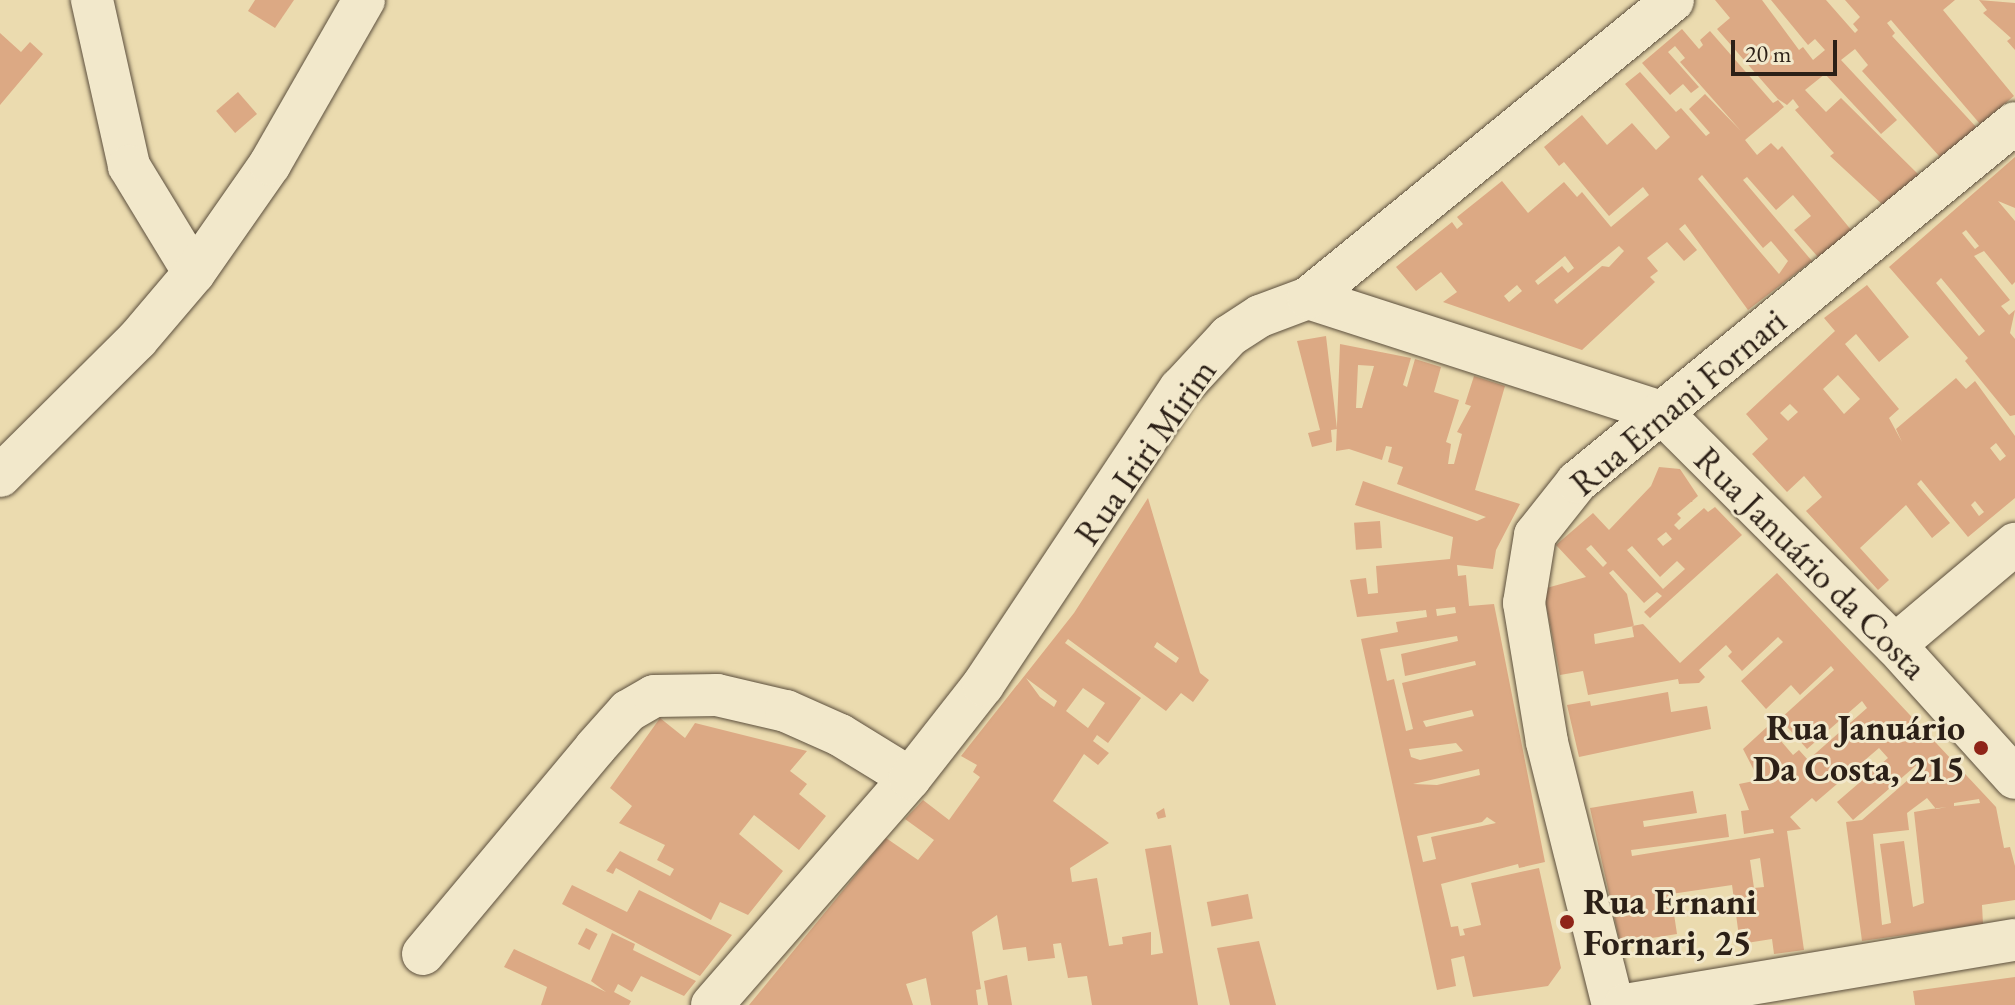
<!DOCTYPE html>
<meta charset="utf-8">
<style>
body{margin:0}
#map{position:relative;width:2015px;height:1005px;overflow:hidden;background:#ebdbaf;font-family:"EB Garamond",serif}
div>[style]{position:absolute}
.building>*{inset:0;background:#dca984;transform-origin:0 0}
.roads{filter:drop-shadow(0 0 2px #5c4f3d) drop-shadow(0 0 2px #5c4f3d)}
.minor>*{height:42px;margin:-21px;padding:0 21px;transform-origin:21px;border-radius:21px;background:#f2e8cb}
.dots>*{width:22px;height:22px;translate:-50% -50%;box-sizing:border-box;border:4px solid #f2e8cb;border-radius:50%}
span{translate:-50% -50%;white-space:nowrap;text-align:center;line-height:1.15;-webkit-text-stroke:6px #f2e8cb;paint-order:stroke}
.street-label{font-size:36px;color:#2c2017}
.poi-label{font-size:36px;color:#2c2017;font-weight:700}
.right{translate:-100% -50%;text-align:right}
.left{translate:0 -50%;text-align:left}
.scale{position:absolute;left:1731px;top:40px;width:106px;height:36px;box-sizing:border-box;border:4px solid #2c2017;border-top:0;padding-left:10px;font-size:24px;line-height:28px;white-space:nowrap;color:#2c2017;-webkit-text-stroke:6px #f2e8cb;paint-order:stroke}
</style>
<div id="map">
<div class="building">
<i style="clip-path:polygon(255px 0,294px 0,275px 28px,248px 11px)"></i>
<i style="clip-path:polygon(1715px 0,1762px 0,1799px 50px,1803px 47px,1813px 60px,1825px 50px,1815px 39px,1808px 45px,1771px 0,1826px 0,1855px 33px,1858px 30px,1853px 24px,1860px 17px,1845px 0,1955px 0,1943px 10px,2014px 96px,1980px 124px,1891px 20px,1887px 23px,1895px 33px,1892px 36px,1977px 128px,1940px 157px,1862px 71px,1868px 65px,1855px 49px,1841px 60px,1897px 120px,1881px 134px,1825px 74px,1805px 90px,1826px 112px,1841px 98px,1919px 175px,1883px 205px,1830px 156px,1834px 153px,1795px 110px,1799px 107px,1793px 99px,1787px 105px,1778px 99px,1717px 29px,1730px 18px)"></i>
<i style="clip-path:polygon(1979px 0,2015px 3px,2015px 50px,2007px 41px,2011px 38px,1983px 13px,1987px 10px)"></i>
<i style="clip-path:polygon(evenodd,1682px 29px,1699px 49px,1703px 45px,1700px 40px,1710px 31px,1773px 103px,1778px 100px,1784px 107px,1745px 140px,1757px 155px,1771px 143px,1778px 150px,1782px 146px,1852px 231px,1818px 257px,1794px 230px,1811px 216px,1793px 195px,1776px 210px,1747px 177px,1743px 180px,1812px 261px,1748px 310px,1685px 224px,1679px 229px,1697px 250px,1684px 261px,1667px 242px,1647px 258px,1658px 271px,1650px 277px,1655px 282px,1582px 350px,1443px 302px,1457px 292px,1441px 272px,1416px 291px,1396px 267px,1452px 222px,1457px 229px,1463px 224px,1457px 217px,1502px 181px,1528px 213px,1564px 182px,1577px 197px,1582px 192px,1611px 227px,1649px 195px,1643px 187px,1609px 216px,1564px 162px,1559px 166px,1544px 147px,1582px 115px,1607px 145px,1632px 123px,1656px 150px,1670px 137px,1625px 84px,1640px 72px,1676px 112px,1681px 108px,1706px 136px,1710px 133px,1689px 109px,1705px 94px,1741px 131px,1680px 62px,1685px 58px,1675px 46px,1668px 52px,1699px 87px,1691px 93px,1683px 84px,1670px 95px,1642px 63px,1682px 29px,1702px 175px,1763px 248px,1771px 241px,1788px 261px,1779px 274px,1698px 179px,1702px 175px,1682px 29px,1619px 246px,1624px 251px,1609px 267px,1602px 266px,1557px 304px,1554px 300px,1619px 246px,1682px 29px,1565px 256px,1574px 268px,1568px 273px,1562px 266px,1538px 285px,1535px 281px,1565px 256px,1682px 29px,1517px 285px,1522px 291px,1509px 302px,1504px 296px,1517px 285px)"></i>
<i style="clip-path:polygon(0 33px,21px 52px,30px 42px,43px 54px,0 105px)"></i>
<i style="left:238px;top:92px;width:29px;height:29px;rotate:49deg"></i>
<i style="clip-path:polygon(evenodd,2015px 157px,2015px 208px,1998px 201px,2015px 221px,2015px 282px,2012px 285px,1984px 251px,1974px 256px,2010px 300px,2001px 306px,2009px 315px,2015px 310px,2010px 333px,2015px 339px,2015px 415px,2010px 416px,1965px 361px,1968px 358px,1889px 267px,2015px 157px,1966px 230px,1979px 246px,1975px 249px,1962px 233px,1966px 230px,2015px 157px,1941px 278px,1985px 331px,1979px 336px,1936px 283px,1941px 278px)"></i>
<i style="clip-path:polygon(evenodd,1867px 285px,1909px 337px,1879px 362px,1856px 334px,1845px 344px,1899px 409px,1889px 418px,1902px 442px,1896px 429px,1956px 378px,1966px 389px,1975px 381px,2015px 436px,2015px 498px,1968px 537px,1921px 480px,1917px 484px,1950px 523px,1932px 538px,1906px 505px,1860px 548px,1889px 580px,1878px 590px,1806px 511px,1822px 497px,1804px 476px,1787px 492px,1752px 454px,1768px 439px,1746px 414px,1835px 331px,1824px 318px,1867px 285px,1838px 375px,1860px 399px,1844px 414px,1823px 389px,1838px 375px,1867px 285px,1790px 404px,1798px 412px,1788px 421px,1780px 413px,1790px 404px,1867px 285px,1996px 443px,2006px 456px,2000px 461px,1990px 448px,1996px 443px,1867px 285px,1975px 501px,1984px 512px,1979px 516px,1971px 505px,1975px 501px)"></i>
<i style="clip-path:polygon(1326px 336px,1337px 429px,1331px 430px,1332px 442px,1312px 447px,1308px 433px,1320px 430px,1297px 341px)"></i>
<i style="clip-path:polygon(evenodd,1340px 344px,1411px 358px,1403px 385px,1407px 387px,1415px 359px,1441px 367px,1434px 392px,1459px 400px,1446px 442px,1451px 444px,1448px 464px,1454px 464px,1462px 434px,1457px 432px,1471px 406px,1465px 404px,1474px 376px,1505px 386px,1475px 490px,1520px 504px,1496px 550px,1493px 569px,1457px 565px,1458px 576px,1466px 575px,1469px 606px,1494px 604px,1545px 862px,1519px 868px,1518px 864px,1441px 884px,1451px 927px,1458px 926px,1460px 936px,1465px 935px,1463px 929px,1481px 925px,1471px 883px,1539px 868px,1561px 968px,1548px 986px,1473px 997px,1464px 956px,1451px 959px,1456px 986px,1437px 990px,1361px 639px,1398px 632px,1396px 622px,1427px 617px,1426px 610px,1357px 617px,1350px 580px,1366px 578px,1368px 594px,1378px 593px,1376px 566px,1450px 559px,1453px 537px,1355px 505px,1363px 481px,1477px 521px,1486px 517px,1397px 484px,1403px 467px,1388px 462px,1392px 447px,1386px 446px,1382px 460px,1349px 449px,1336px 451px,1340px 344px,1358px 365px,1374px 366px,1362px 408px,1356px 408px,1358px 365px,1340px 344px,1455px 607px,1456px 613px,1437px 616px,1436px 609px,1455px 607px,1340px 344px,1457px 636px,1458px 641px,1401px 654px,1405px 676px,1475px 661px,1476px 665px,1402px 683px,1413px 729px,1406px 731px,1394px 679px,1387px 681px,1380px 649px,1457px 636px,1340px 344px,1472px 710px,1474px 716px,1426px 727px,1423px 721px,1472px 710px,1340px 344px,1456px 743px,1463px 751px,1420px 760px,1411px 757px,1409px 749px,1456px 743px,1340px 344px,1479px 769px,1480px 775px,1437px 785px,1413px 784px,1479px 769px,1340px 344px,1487px 817px,1496px 823px,1431px 837px,1436px 859px,1423px 862px,1417px 836px,1482px 822px,1487px 817px)"></i>
<i style="clip-path:polygon(evenodd,1659px 467px,1680px 469px,1698px 496px,1677px 514px,1681px 518px,1674px 525px,1679px 530px,1704px 508px,1708px 512px,1715px 507px,1742px 535px,1650px 618px,1644px 612px,1662px 596px,1657px 592px,1644px 603px,1613px 570px,1609px 573px,1627px 594px,1634px 626px,1594px 634px,1595px 644px,1634px 637px,1632px 626px,1643px 624px,1680px 663px,1777px 573px,1996px 807px,2004px 848px,2010px 847px,2015px 866px,2015px 900px,1982px 905px,1983px 924px,1862px 941px,1846px 822px,1862px 820px,1924px 766px,1920px 762px,1853px 820px,1837px 802px,1888px 758px,1879px 748px,1816px 802px,1812px 798px,1790px 817px,1801px 829px,1787px 831px,1804px 950px,1774px 954px,1772px 939px,1740px 944px,1732px 885px,1671px 894px,1677px 934px,1620px 943px,1590px 808px,1693px 791px,1697px 813px,1643px 821px,1644px 827px,1726px 814px,1729px 837px,1631px 850px,1632px 856px,1774px 833px,1773px 829px,1744px 834px,1741px 811px,1749px 810px,1739px 784px,1759px 780px,1743px 749px,1768px 726px,1793px 755px,1799px 750px,1808px 760px,1867px 708px,1862px 701px,1807px 749px,1780px 719px,1834px 670px,1831px 666px,1800px 695px,1791px 685px,1766px 709px,1741px 681px,1783px 642px,1778px 637px,1742px 671px,1728px 656px,1732px 652px,1726px 645px,1699px 670px,1705px 677px,1699px 683px,1679px 684px,1678px 679px,1588px 695px,1583px 671px,1560px 675px,1543px 589px,1586px 577px,1556px 545px,1593px 513px,1609px 530px,1651px 486px,1659px 467px,1666px 532px,1672px 539px,1663px 546px,1657px 539px,1666px 532px,1659px 467px,1591px 545px,1607px 563px,1603px 567px,1586px 549px,1591px 545px,1659px 467px,1632px 546px,1660px 577px,1677px 561px,1685px 569px,1663px 589px,1627px 550px,1632px 546px,1659px 467px,1927px 798px,1936px 809px,1947px 807px,1931px 809px,1914px 812px,1924px 903px,1913px 907px,1904px 841px,1880px 844px,1891px 923px,1882px 925px,1873px 834px,1909px 830px,1907px 813px,1927px 798px,1659px 467px,1979px 799px,1980px 803px,1954px 806px,1954px 803px,1979px 799px,1659px 467px,1760px 858px,1764px 887px,1754px 888px,1750px 860px,1760px 858px)"></i>
<i style="clip-path:polygon(evenodd,1148px 498px,1200px 673px,1209px 680px,1193px 702px,1181px 693px,1166px 711px,1068px 639px,1065px 643px,1141px 698px,1108px 743px,1097px 735px,1093px 741px,1109px 753px,1098px 765px,1084px 754px,1053px 801px,1109px 843px,1070px 868px,1072px 882px,1097px 878px,1109px 946px,1123px 944px,1122px 937px,1151px 932px,1151px 955px,1163px 953px,1145px 849px,1171px 845px,1198px 1005px,1092px 1005px,1087px 976px,1068px 978px,1061px 943px,1053px 944px,1055px 958px,1028px 961px,1026px 947px,1003px 950px,997px 915px,972px 932px,981px 989px,976px 990px,978px 1005px,931px 1005px,926px 978px,906px 984px,913px 1005px,749px 1005px,886px 838px,918px 860px,934px 840px,905px 819px,923px 800px,949px 820px,980px 777px,973px 772px,977px 765px,961px 756px,1074px 613px,1148px 498px,1157px 642px,1179px 658px,1176px 663px,1154px 647px,1157px 642px,1148px 498px,1026px 678px,1057px 701px,1054px 707px,1040px 697px,1026px 678px,1148px 498px,1083px 688px,1105px 703px,1088px 728px,1066px 711px,1083px 688px)"></i>
<i style="left:1380px;top:521px;width:27px;height:26px;rotate:86deg"></i>
<i style="clip-path:polygon(1668px 692px,1671px 712px,1707px 706px,1711px 729px,1579px 757px,1567px 705px,1590px 701px,1591px 706px)"></i>
<i style="clip-path:polygon(660px 718px,685px 738px,695px 723px,807px 751px,790px 771px,807px 784px,799px 794px,826px 816px,799px 850px,754px 815px,739px 834px,783px 871px,748px 915px,720px 902px,711px 920px,616px 868px,613px 874px,606px 871px,620px 851px,670px 876px,674px 869px,657px 860px,665px 845px,619px 823px,632px 806px,610px 788px)"></i>
<i style="clip-path:polygon(1164px 808px,1166px 817px,1158px 819px,1156px 813px)"></i>
<i style="clip-path:polygon(572px 885px,627px 912px,639px 890px,732px 935px,700px 976px,562px 904px)"></i>
<i style="left:1248px;top:894px;width:25px;height:42px;rotate:79deg"></i>
<i style="left:586px;top:928px;width:13px;height:18px;rotate:27deg"></i>
<i style="clip-path:polygon(612px 933px,635px 944px,633px 950px,696px 981px,684px 996px,641px 976px,632px 992px,618px 984px,614px 992px,631px 1001px,629px 1005px,541px 1005px,547px 987px,504px 967px,514px 949px,606px 992px,591px 981px)"></i>
<i style="clip-path:polygon(1259px 941px,1276px 1005px,1230px 1005px,1217px 948px)"></i>
<i style="clip-path:polygon(1007px 975px,1012px 1005px,988px 1005px,984px 981px)"></i>
<i style="clip-path:polygon(2015px 977px,2015px 1005px,1915px 1005px,1913px 991px)"></i>
</div>
<div class="roads">
<div class="minor">
<i style="left:92px;top:0;width:170px;rotate:77.4deg"></i>
<i style="left:129px;top:166px;width:125px;rotate:58.7deg"></i>
<i style="left:1308px;top:298px;width:371px;rotate:17.9deg"></i>
<i style="left:1661px;top:412px;width:330px;rotate:44.9deg"></i>
<i style="left:1895px;top:645px;width:179px;rotate:47.9deg"></i>
<i style="left:0;top:476px;width:193px;rotate:-44.8deg"></i>
<i style="left:137px;top:340px;width:88px;rotate:-49.6deg"></i>
<i style="left:194px;top:273px;width:133px;rotate:-55.1deg"></i>
<i style="left:270px;top:164px;width:189px;rotate:-60.2deg"></i>
<i style="left:1895px;top:645px;width:157px;rotate:-40.1deg"></i>
<i style="left:423px;top:954px;width:268px;rotate:-50.1deg"></i>
<i style="left:595px;top:748px;width:50px;rotate:-48.3deg"></i>
<i style="left:628px;top:711px;width:30px;rotate:-30deg"></i>
<i style="left:654px;top:696px;width:63px;rotate:-0.9deg"></i>
<i style="left:717px;top:695px;width:71px;rotate:13.1deg"></i>
<i style="left:786px;top:711px;width:59px;rotate:24deg"></i>
<i style="left:840px;top:735px;width:82px;rotate:31.6deg"></i>
<i style="left:712px;top:1005px;width:301px;rotate:-48.9deg"></i>
<i style="left:910px;top:778px;width:118px;rotate:-51.9deg"></i>
<i style="left:983px;top:685px;width:356px;rotate:-56.4deg"></i>
<i style="left:1180px;top:389px;width:72px;rotate:-47.2deg"></i>
<i style="left:1229px;top:336px;width:37px;rotate:-33deg"></i>
<i style="left:1260px;top:316px;width:51px;rotate:-20.6deg"></i>
<i style="left:1308px;top:298px;width:471px;rotate:-39.2deg"></i>
<i style="left:1613px;top:1005px;width:271px;rotate:-104.1deg"></i>
<i style="left:1547px;top:742px;width:141px;rotate:-99.4deg"></i>
<i style="left:1524px;top:603px;width:69px;rotate:-80.8deg"></i>
<i style="left:1535px;top:535px;width:68px;rotate:-51.6deg"></i>
<i style="left:1577px;top:482px;width:566px;rotate:-39.34deg"></i>
<i style="left:1625px;top:1005px;width:395px;rotate:-9.5deg"></i>
</div>
</div>
<div class="dots">
<i style="left:1981px;top:748px;background:#8f2418"></i>
<i style="left:1567px;top:922px;background:#8f2418"></i>
</div>
<div class="street-label">
<span style="left:1678px;top:402px;rotate:-40deg">Rua Ernani Fornari</span>
<span style="left:1145px;top:452px;rotate:-55deg">Rua Iriri Mirim</span>
<span style="left:1811px;top:563px;rotate:45deg">Rua Januário da Costa</span>
</div>
<div class="poi-label">
<span class="right" style="left:1965px;top:748px">Rua Januário<br>Da Costa, 215</span>
<span class="left" style="left:1583px;top:922px">Rua Ernani<br>Fornari, 25</span>
</div>
<div class="scale">20 m</div>
</div>
